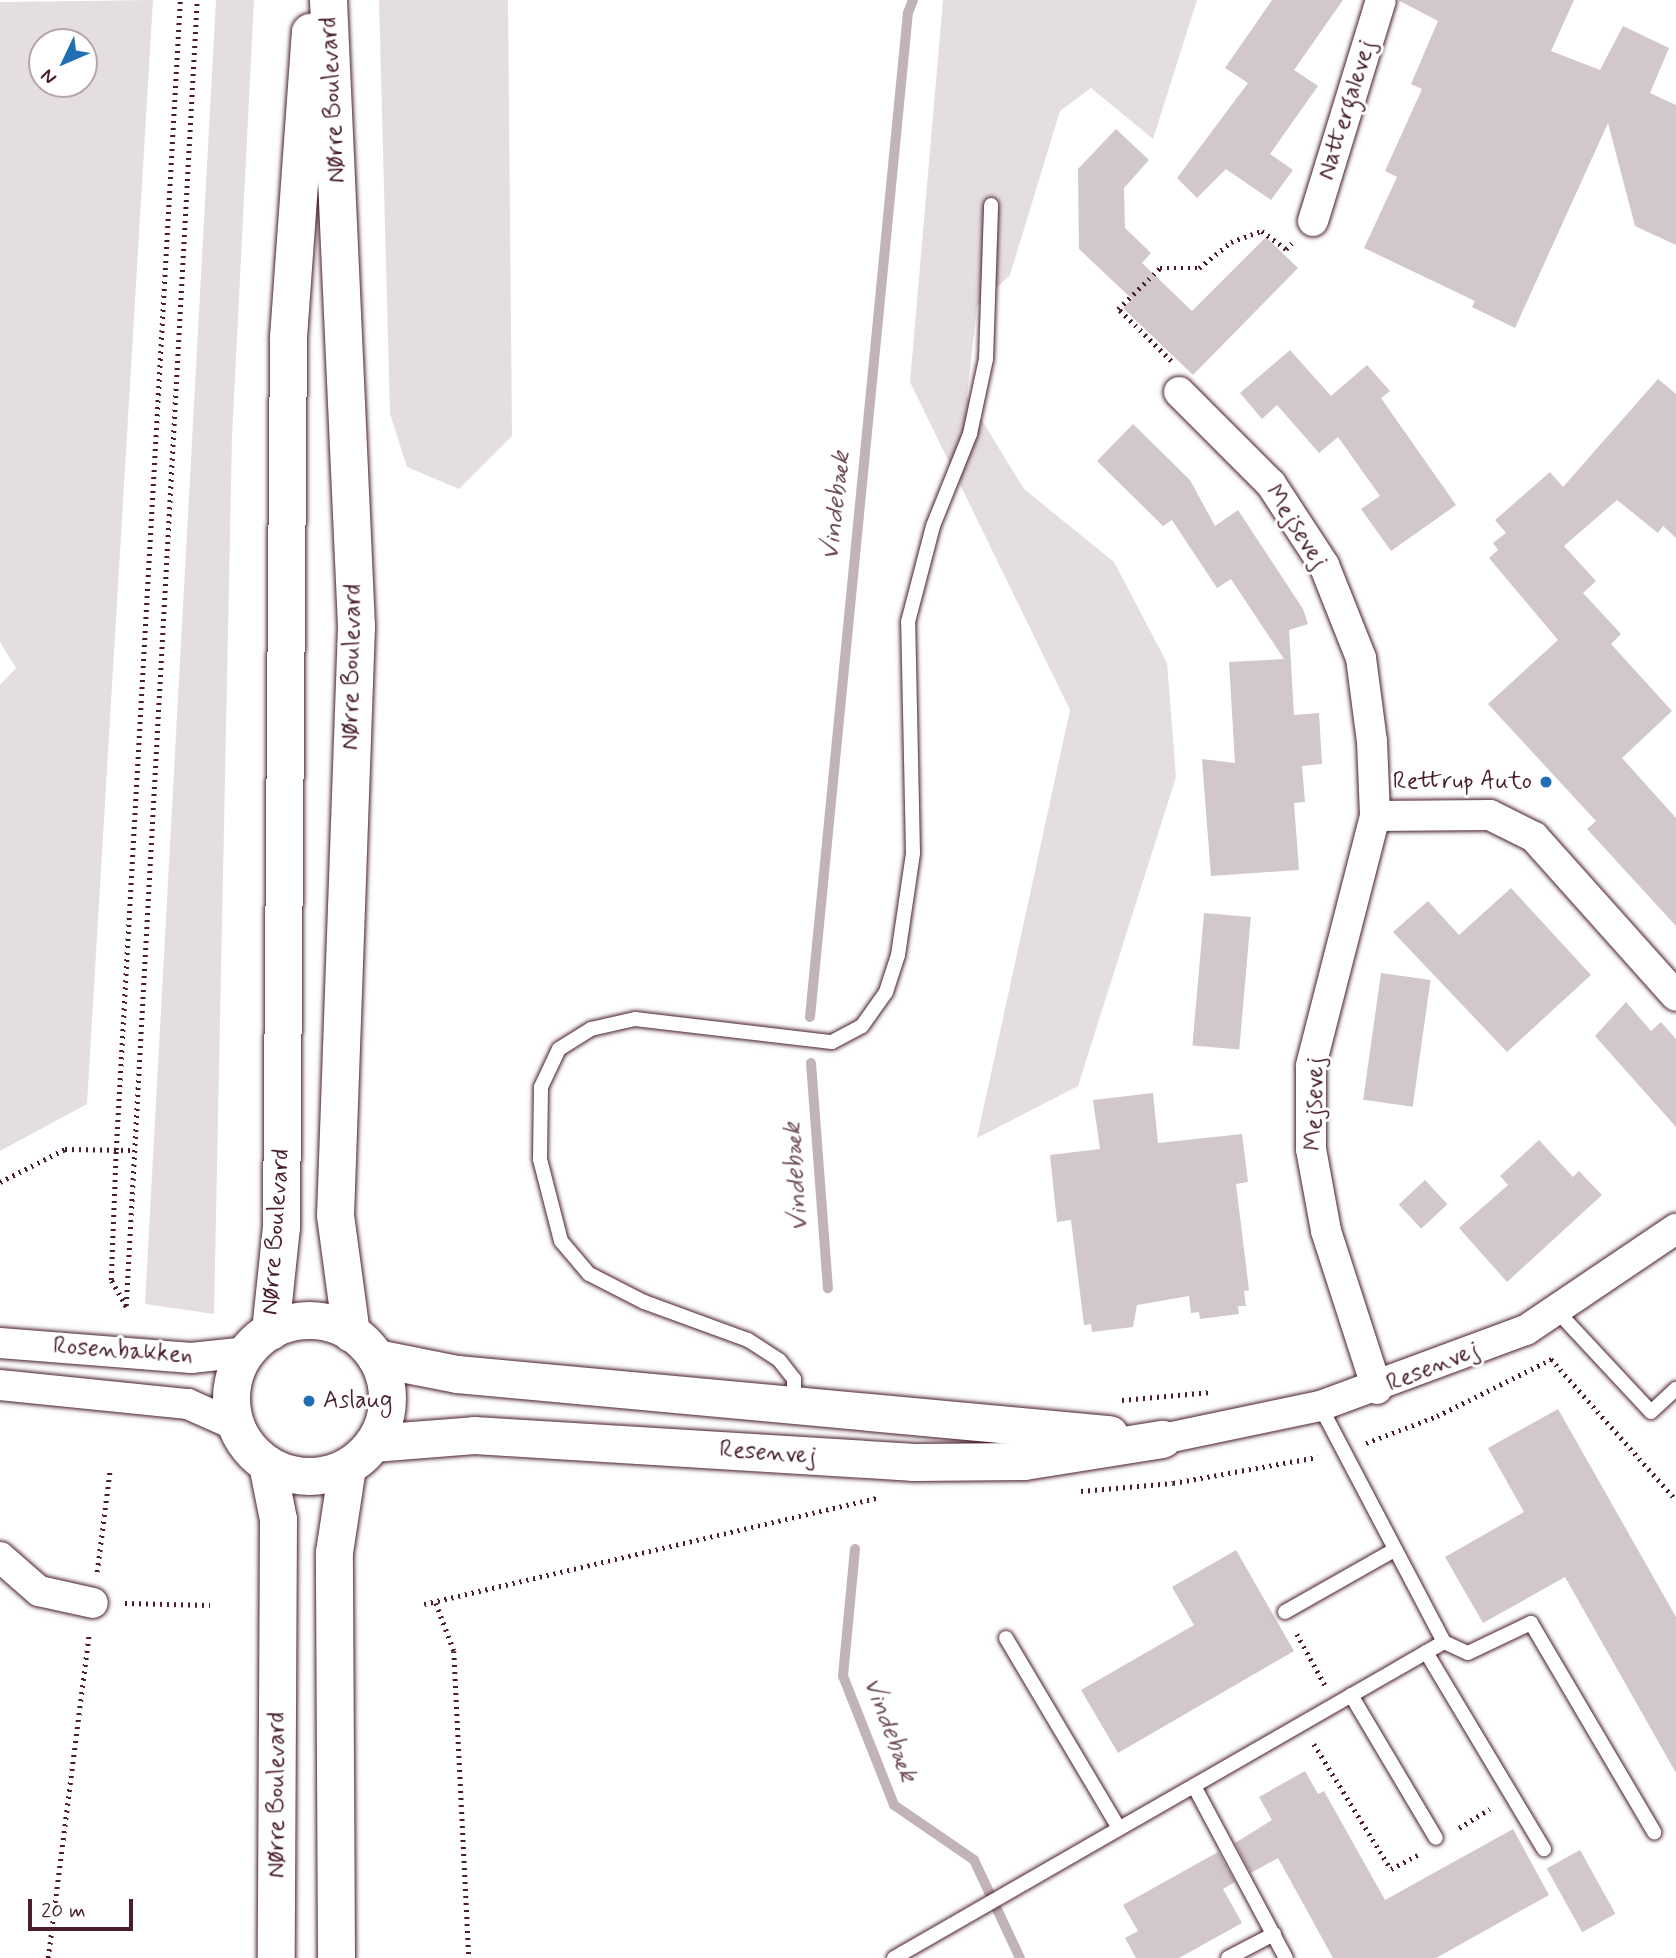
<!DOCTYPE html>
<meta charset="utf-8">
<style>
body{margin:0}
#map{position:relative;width:1676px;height:1958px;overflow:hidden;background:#fff;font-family:Mynerve,sans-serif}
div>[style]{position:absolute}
.green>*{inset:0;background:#e5dee0}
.stream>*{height:10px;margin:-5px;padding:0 5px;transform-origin:5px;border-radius:5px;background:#c1b3b6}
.building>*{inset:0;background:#d2c7cb;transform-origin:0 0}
.path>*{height:4.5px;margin-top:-2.25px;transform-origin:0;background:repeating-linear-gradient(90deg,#4a1f2b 0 2px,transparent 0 7px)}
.roads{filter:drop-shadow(0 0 2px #4a1f2b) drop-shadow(0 0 2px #4a1f2b)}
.service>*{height:14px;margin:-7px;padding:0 7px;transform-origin:7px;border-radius:7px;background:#fff}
.minor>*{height:30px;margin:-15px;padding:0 15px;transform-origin:15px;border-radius:15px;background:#fff}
.tertiary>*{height:37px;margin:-18.5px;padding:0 18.5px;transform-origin:18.5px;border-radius:18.5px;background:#fff}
.tertiary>.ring{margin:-18.5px;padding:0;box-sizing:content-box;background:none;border:37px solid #fff;border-radius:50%}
.dots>*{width:19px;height:19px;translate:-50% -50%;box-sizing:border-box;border:4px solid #fff;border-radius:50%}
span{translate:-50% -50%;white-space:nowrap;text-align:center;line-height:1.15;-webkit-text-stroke:6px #fff;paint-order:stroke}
.street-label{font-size:24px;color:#4a1f2b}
.poi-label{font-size:24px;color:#4a1f2b}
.right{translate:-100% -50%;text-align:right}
.left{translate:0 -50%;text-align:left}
.water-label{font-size:26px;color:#74535c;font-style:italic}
.north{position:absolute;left:28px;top:28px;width:70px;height:70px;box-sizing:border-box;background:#fff;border:2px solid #b7a5aa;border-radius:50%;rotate:226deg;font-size:19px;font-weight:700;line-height:28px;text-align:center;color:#4a1f2b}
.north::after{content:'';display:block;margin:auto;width:24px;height:32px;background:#1f6fb2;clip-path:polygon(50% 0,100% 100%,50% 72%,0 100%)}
.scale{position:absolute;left:28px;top:1899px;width:105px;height:32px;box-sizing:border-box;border:4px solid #4a1f2b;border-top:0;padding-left:9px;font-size:21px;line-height:24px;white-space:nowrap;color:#4a1f2b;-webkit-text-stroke:5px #fff;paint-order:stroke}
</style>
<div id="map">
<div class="green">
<i style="clip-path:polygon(evenodd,153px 0,87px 1104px,0 1151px,0 685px,16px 668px,0 642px,0 2px,153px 0,42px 42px,84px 42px,84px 84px,42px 84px,42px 42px)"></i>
<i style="clip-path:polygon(216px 0,254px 0,232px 437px,214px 1314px,145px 1304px)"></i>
<i style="clip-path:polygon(379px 0,508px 0,512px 436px,459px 489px,407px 467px,390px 414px)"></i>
<i style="clip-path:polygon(943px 0,1197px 0,1153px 139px,1091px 88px,1060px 111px,1010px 275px,977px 306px,967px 396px,1024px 489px,1114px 562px,1167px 663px,1176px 777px,1078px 1086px,977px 1138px,1070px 710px,910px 382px)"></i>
</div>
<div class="stream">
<i style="left:810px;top:1017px;width:1009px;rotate:-84.43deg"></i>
<i style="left:908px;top:13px;width:14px;rotate:-69deg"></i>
<i style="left:811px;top:1063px;width:226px;rotate:85.7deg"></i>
<i style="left:855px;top:1549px;width:128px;rotate:95.4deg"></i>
<i style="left:843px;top:1676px;width:139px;rotate:68.4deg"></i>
<i style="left:894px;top:1805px;width:97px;rotate:34.5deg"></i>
<i style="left:974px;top:1860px;width:108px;rotate:64.9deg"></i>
</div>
<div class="building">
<i style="clip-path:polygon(1272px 0,1343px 0,1294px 70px,1318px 86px,1270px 154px,1293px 170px,1271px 200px,1226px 169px,1197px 198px,1177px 178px,1248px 83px,1225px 68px)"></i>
<i style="clip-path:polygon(1398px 0,1574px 0,1551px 51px,1600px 70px,1623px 26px,1669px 48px,1650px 93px,1676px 105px,1676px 245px,1635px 226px,1608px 123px,1515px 328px,1472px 307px,1475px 301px,1364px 248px,1397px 177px,1385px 171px,1422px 89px,1411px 84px,1438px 21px)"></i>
<i style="clip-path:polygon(1116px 129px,1149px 160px,1124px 188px,1125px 228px,1151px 253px,1142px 263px,1192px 311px,1266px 237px,1298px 268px,1193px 375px,1123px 308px,1132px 299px,1079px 249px,1078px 169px)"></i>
<i style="clip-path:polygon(1290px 350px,1331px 396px,1367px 365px,1390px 391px,1381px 398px,1456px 505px,1391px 551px,1361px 509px,1380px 496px,1338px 437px,1319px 453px,1277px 405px,1262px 419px,1240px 393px)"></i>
<i style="clip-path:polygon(1658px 379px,1676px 394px,1676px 538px,1663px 526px,1658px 533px,1617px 500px,1564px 546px,1596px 581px,1583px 593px,1621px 634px,1611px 644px,1672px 711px,1622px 758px,1676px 818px,1676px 926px,1587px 829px,1596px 821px,1488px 704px,1558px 640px,1489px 558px,1498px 550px,1493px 543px,1506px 533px,1495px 520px,1550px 472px,1563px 487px)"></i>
<i style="clip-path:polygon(1133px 424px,1190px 480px,1215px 526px,1238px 510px,1303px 609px,1308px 624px,1289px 630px,1294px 715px,1319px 713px,1322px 764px,1302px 766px,1305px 802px,1294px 803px,1299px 870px,1211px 876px,1202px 759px,1235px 763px,1229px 662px,1284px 659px,1231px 579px,1217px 588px,1172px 520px,1163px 526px,1097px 461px)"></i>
<i style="clip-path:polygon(1511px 888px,1591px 975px,1507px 1052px,1393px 932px,1428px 901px,1459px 935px)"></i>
<i style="left:1204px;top:913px;width:47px;height:133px;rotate:5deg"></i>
<i style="left:1381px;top:973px;width:50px;height:128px;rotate:8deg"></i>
<i style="clip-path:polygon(1626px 1002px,1651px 1031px,1661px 1022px,1676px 1039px,1676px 1127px,1595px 1036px)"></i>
<i style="clip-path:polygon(1153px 1093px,1158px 1143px,1242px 1134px,1248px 1182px,1236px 1184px,1249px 1290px,1244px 1291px,1246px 1306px,1238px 1306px,1239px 1314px,1200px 1319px,1199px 1312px,1191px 1313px,1189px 1296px,1137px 1305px,1133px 1327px,1092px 1332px,1091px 1324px,1084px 1325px,1071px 1220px,1057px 1222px,1050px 1155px,1100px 1149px,1093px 1100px)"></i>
<i style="clip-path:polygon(1539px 1140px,1573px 1177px,1579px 1171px,1602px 1195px,1507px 1282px,1459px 1228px,1508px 1185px,1500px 1176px)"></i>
<i style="left:1425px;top:1180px;width:33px;height:36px;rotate:47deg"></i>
<i style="clip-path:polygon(1558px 1409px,1676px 1617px,1676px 1773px,1565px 1577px,1483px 1623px,1445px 1557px,1524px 1512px,1488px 1448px)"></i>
<i style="clip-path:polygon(1236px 1550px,1294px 1651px,1118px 1753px,1081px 1690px,1194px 1625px,1172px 1587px)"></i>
<i style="clip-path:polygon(1305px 1771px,1318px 1794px,1324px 1791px,1385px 1900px,1513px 1829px,1549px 1895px,1436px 1958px,1333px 1958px,1278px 1858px,1251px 1873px,1235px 1843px,1272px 1820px,1259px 1797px)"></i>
<i style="left:1580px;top:1850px;width:73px;height:38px;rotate:61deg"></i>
<i style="clip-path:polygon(1218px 1852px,1235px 1882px,1223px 1889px,1242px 1923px,1179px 1958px,1136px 1958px,1125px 1938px,1138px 1931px,1123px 1905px)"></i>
</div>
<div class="path">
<i style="left:1171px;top:361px;width:74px;rotate:-135.5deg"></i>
<i style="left:1118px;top:309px;width:59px;rotate:-44.3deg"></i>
<i style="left:1160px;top:268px;width:39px"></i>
<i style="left:1199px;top:268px;width:41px;rotate:-39.1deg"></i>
<i style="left:1231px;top:242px;width:33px;rotate:-20deg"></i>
<i style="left:1262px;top:231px;width:30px;rotate:37deg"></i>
<i style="left:1286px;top:249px;width:8px;rotate:-45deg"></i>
<i style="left:0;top:1182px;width:73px;rotate:-26.9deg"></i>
<i style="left:65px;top:1149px;width:67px;rotate:0.9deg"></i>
<i style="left:126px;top:1306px;width:1308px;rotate:-86.89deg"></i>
<i style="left:126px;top:1307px;width:31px;rotate:-119deg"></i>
<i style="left:111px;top:1280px;width:130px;rotate:-87.8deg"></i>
<i style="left:116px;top:1150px;width:1152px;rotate:-86.81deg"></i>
<i style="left:1551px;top:1359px;width:188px;rotate:48.4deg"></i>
<i style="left:1122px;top:1400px;width:89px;rotate:-5.1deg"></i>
<i style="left:1366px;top:1443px;width:76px;rotate:-20.8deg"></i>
<i style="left:1437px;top:1416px;width:128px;rotate:-26.4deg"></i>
<i style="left:1081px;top:1491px;width:92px;rotate:-5deg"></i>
<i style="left:1173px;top:1483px;width:147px;rotate:-10.2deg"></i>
<i style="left:97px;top:1572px;width:104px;rotate:-82.8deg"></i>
<i style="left:125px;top:1603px;width:85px;rotate:1.3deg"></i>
<i style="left:436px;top:1603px;width:51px;rotate:69.4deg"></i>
<i style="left:454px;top:1651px;width:307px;rotate:87.2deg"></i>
<i style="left:424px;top:1604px;width:465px;rotate:-13.2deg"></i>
<i style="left:1297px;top:1634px;width:58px;rotate:61.2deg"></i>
<i style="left:1314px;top:1744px;width:147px;rotate:58.4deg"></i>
<i style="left:1391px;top:1869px;width:30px;rotate:-28deg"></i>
<i style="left:1459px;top:1828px;width:36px;rotate:-32deg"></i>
<i style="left:48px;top:1958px;width:328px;rotate:-82.8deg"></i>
</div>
<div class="roads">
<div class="service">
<i style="left:1556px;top:1310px;width:139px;rotate:47deg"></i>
<i style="left:1651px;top:1412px;width:34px;rotate:-43deg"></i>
<i style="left:794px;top:1404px;width:25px;rotate:-90deg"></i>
<i style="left:794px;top:1379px;width:24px;rotate:-128deg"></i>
<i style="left:779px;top:1360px;width:37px;rotate:-147deg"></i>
<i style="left:748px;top:1340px;width:111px;rotate:-159.9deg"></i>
<i style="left:644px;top:1302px;width:62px;rotate:-153deg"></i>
<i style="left:589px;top:1274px;width:43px;rotate:-130.3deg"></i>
<i style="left:561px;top:1241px;width:85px;rotate:-104.4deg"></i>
<i style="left:540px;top:1159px;width:72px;rotate:-89.2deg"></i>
<i style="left:541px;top:1087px;width:42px;rotate:-64.7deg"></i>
<i style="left:559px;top:1049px;width:38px;rotate:-32deg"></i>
<i style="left:591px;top:1029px;width:45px;rotate:-12.8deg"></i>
<i style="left:635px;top:1019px;width:198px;rotate:6.7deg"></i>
<i style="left:832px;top:1042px;width:34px;rotate:-28deg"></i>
<i style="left:862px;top:1026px;width:42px;rotate:-54.8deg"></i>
<i style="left:886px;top:992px;width:39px;rotate:-72deg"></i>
<i style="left:898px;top:955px;width:103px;rotate:-81.6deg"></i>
<i style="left:913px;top:853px;width:231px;rotate:-91.2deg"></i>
<i style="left:908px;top:622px;width:99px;rotate:-75.4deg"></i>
<i style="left:933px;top:526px;width:99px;rotate:-68.1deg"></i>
<i style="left:970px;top:434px;width:77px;rotate:-78deg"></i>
<i style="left:986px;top:359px;width:154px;rotate:-88.1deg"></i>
<i style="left:1285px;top:1612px;width:125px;rotate:-29.6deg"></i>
<i style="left:1006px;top:1638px;width:221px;rotate:59.3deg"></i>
<i style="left:1444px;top:1642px;width:26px;rotate:25deg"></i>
<i style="left:1468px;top:1653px;width:70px;rotate:-25.5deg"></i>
<i style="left:1531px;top:1623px;width:243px;rotate:59.5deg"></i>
<i style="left:1426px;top:1652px;width:230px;rotate:59.1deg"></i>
<i style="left:1351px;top:1695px;width:166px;rotate:59.3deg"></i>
<i style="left:1194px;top:1786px;width:195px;rotate:61.9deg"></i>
<i style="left:894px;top:1958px;width:634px;rotate:-29.88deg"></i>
<i style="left:1444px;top:1642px;width:267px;rotate:-117.7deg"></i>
<i style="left:1228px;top:1958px;width:52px;rotate:-27.6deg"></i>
</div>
<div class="minor">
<i style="left:1313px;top:221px;width:231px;rotate:-72.9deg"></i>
<i style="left:1179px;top:392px;width:130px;rotate:45deg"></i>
<i style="left:1271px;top:484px;width:97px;rotate:56.8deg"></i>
<i style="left:1324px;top:565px;width:100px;rotate:68.3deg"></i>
<i style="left:1361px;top:658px;width:84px;rotate:82.5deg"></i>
<i style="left:1372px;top:741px;width:75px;rotate:87.7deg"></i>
<i style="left:1375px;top:816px;width:258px;rotate:104.4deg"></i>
<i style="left:1311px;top:1066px;width:83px;rotate:90deg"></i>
<i style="left:1311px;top:1149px;width:83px;rotate:79.6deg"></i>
<i style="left:1326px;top:1231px;width:166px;rotate:72.1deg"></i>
<i style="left:1375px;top:816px;width:115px;rotate:-0.5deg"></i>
<i style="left:1490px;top:815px;width:49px;rotate:26.6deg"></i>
<i style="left:1534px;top:837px;width:213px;rotate:48.2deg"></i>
<i style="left:0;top:1343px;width:192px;rotate:4.5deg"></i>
<i style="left:191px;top:1358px;width:55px;rotate:-6.2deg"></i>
<i style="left:0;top:1385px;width:189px;rotate:5.8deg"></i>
<i style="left:188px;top:1404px;width:51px;rotate:24.1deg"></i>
<i style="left:1162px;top:1439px;width:161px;rotate:-11.8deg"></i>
<i style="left:1320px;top:1406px;width:220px;rotate:-20.3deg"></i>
<i style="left:1526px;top:1330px;width:181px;rotate:-34deg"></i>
<i style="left:0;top:1557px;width:52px;rotate:41.1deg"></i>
<i style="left:39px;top:1591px;width:55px;rotate:12.5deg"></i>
</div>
<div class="tertiary">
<i style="left:328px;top:0;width:627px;rotate:87.44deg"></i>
<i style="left:356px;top:626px;width:589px;rotate:92.04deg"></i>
<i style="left:335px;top:1215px;width:119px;rotate:82.3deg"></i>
<i class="ring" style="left:231px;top:1320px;width:119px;height:119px"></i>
<i style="left:270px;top:1331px;width:105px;rotate:-84deg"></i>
<i style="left:281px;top:1227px;width:890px;rotate:-89.55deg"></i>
<i style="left:288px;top:337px;width:306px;rotate:-85.9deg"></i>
<i style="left:376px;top:1358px;width:83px;rotate:11.2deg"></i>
<i style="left:457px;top:1374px;width:655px;rotate:5.26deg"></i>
<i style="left:373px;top:1443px;width:101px;rotate:-4.5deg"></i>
<i style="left:474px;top:1435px;width:441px;rotate:3.5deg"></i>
<i style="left:914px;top:1462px;width:110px;rotate:-0.5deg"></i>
<i style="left:1024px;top:1461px;width:140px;rotate:-9.1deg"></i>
<i style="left:267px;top:1464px;width:56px;rotate:78.7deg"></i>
<i style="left:278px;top:1519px;width:439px;rotate:90.3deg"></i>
<i style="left:336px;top:1958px;width:406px;rotate:-90.3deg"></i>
<i style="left:334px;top:1552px;width:86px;rotate:-81.3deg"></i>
</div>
</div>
<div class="dots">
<i style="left:1546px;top:782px;background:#1f6fb2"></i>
<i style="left:309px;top:1401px;background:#1f6fb2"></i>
</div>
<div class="street-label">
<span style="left:333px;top:100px;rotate:-93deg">Nørre Boulevard</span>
<span style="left:1347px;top:110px;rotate:-73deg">Nattergalevej</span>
<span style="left:1296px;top:527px;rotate:57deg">Mejsevej</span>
<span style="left:352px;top:667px;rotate:-89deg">Nørre Boulevard</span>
<span style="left:1315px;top:1104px;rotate:-89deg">Mejsevej</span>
<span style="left:276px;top:1232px;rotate:-86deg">Nørre Boulevard</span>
<span style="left:123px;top:1351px;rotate:4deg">Rosenbakken</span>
<span style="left:1433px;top:1367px;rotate:-22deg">Resenvej</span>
<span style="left:768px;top:1453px;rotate:4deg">Resenvej</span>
<span style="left:277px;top:1795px;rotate:-90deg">Nørre Boulevard</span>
</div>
<div class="poi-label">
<span class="right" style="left:1532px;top:782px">Rettrup Auto</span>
<span class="left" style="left:323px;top:1401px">Aslaug</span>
</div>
<div class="water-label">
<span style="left:837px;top:506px;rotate:-84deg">Vindebæk</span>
<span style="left:797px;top:1177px;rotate:-94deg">Vindebæk</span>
<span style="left:889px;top:1730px;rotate:69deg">Vindebæk</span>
</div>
<div class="north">N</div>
<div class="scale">20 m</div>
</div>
